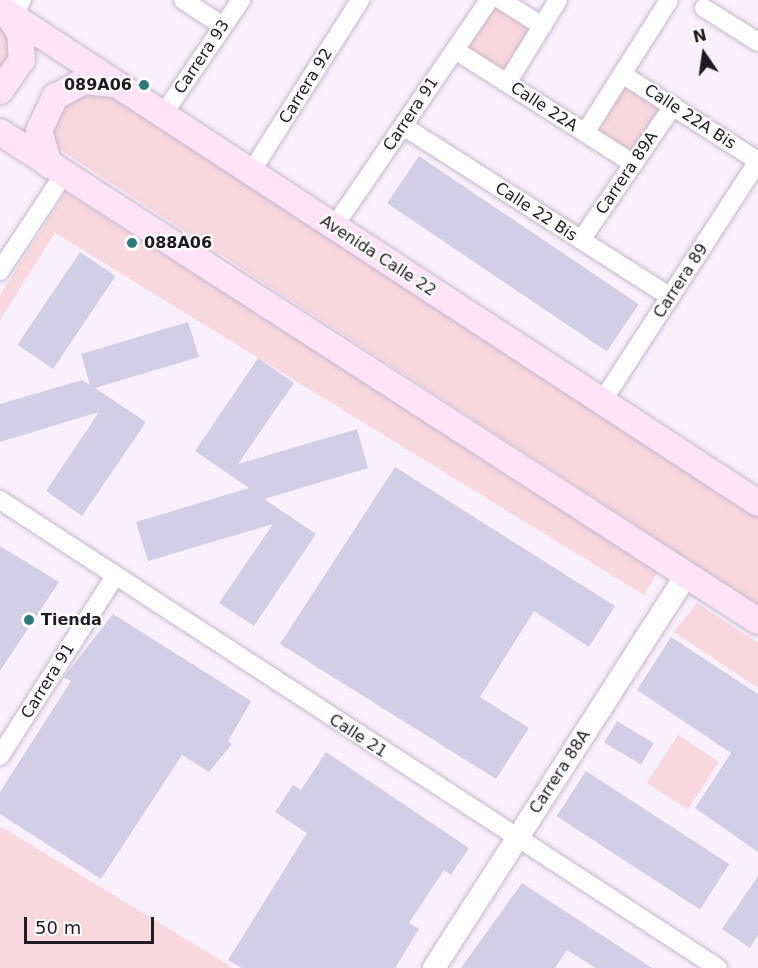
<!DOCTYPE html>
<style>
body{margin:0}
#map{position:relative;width:758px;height:968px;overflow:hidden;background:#f9f0fd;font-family:"DejaVu Sans",sans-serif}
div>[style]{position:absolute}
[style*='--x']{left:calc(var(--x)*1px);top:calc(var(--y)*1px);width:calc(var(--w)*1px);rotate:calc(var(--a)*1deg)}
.green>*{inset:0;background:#f8d7de;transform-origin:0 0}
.building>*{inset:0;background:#d1cee5;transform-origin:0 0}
.roads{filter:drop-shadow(0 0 2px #c5b7cb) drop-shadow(0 0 2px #c5b7cb)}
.minor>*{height:18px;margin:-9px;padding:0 9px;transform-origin:9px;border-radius:9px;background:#fff}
.tertiary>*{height:22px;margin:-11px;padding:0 11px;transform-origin:11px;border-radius:11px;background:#fff}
.secondary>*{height:26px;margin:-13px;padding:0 13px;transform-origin:13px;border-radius:13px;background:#fee4f6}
.dots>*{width:16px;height:16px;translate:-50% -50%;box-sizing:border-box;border:3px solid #fff;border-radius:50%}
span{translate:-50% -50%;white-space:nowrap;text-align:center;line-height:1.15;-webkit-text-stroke:4.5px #fff;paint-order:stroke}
.street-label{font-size:16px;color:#201b22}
.poi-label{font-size:16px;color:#201b22;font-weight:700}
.right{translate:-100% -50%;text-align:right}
.left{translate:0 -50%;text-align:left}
.north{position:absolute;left:674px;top:24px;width:60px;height:60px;-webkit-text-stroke:4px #fff;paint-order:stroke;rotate:347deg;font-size:16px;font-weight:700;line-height:24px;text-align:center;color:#201b22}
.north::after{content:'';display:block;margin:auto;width:21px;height:27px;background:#201b22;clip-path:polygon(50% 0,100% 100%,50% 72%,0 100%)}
.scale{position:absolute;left:24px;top:917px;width:130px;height:27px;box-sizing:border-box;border:3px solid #201b22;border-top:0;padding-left:8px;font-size:18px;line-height:21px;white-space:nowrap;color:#201b22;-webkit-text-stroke:4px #fff;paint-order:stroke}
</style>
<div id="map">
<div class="green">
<div style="left:492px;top:0;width:49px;height:58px;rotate:33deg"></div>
<div style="clip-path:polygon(0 22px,12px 36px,18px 56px,0 82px)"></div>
<div style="left:624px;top:80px;width:53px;height:63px;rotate:32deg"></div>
<div style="clip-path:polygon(85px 92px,119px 99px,758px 517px,758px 605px,53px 145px,50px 131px,58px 105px)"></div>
<div style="clip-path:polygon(66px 192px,659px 570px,644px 595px,55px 233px,0 320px,0 295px)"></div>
<div style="clip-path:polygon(697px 603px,758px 643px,758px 688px,674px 632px)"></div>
<div style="left:678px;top:735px;width:49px;height:57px;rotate:33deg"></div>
<div style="clip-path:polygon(0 826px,181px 936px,233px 968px,0 968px)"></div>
</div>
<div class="building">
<div style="left:419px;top:156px;width:265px;height:57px;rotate:34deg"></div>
<div style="left:80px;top:252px;width:43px;height:112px;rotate:34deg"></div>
<div style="clip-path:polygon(188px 322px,199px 357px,95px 388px,146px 422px,82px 516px,46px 491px,99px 412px,0 442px,0 404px,82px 380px,90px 385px,81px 354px)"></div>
<div style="clip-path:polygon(258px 358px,294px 383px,238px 464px,357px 429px,368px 468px,264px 499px,316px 534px,254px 626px,219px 603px,273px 524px,148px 561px,136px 522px,249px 488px,195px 451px)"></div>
<div style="clip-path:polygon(395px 467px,615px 606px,589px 647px,534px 611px,480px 697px,529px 728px,496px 779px,280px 644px)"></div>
<div style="clip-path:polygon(0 546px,59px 582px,0 671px)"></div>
<div style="clip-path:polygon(113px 614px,251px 701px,228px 741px,232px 744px,209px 772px,182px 755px,101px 879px,0 814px,0 792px,71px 681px,64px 677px)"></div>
<div style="clip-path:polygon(671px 637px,758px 694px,758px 852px,695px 808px,731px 753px,637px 690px)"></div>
<div style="left:617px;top:721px;width:43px;height:25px;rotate:31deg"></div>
<div style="clip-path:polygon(326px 752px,469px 848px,451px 875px,444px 870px,409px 923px,419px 929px,395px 968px,242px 968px,228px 960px,307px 833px,275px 812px,293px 785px,301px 790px)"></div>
<div style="left:586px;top:771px;width:171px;height:54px;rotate:33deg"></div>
<div style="clip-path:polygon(758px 876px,758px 935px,750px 948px,722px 929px)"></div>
<div style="clip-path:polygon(522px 883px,652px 968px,596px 968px,567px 950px,555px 968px,461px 968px)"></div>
</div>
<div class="roads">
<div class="minor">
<div style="--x:183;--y:0;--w:48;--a:33"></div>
<div style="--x:501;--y:0;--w:49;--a:32.4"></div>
<div style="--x:704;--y:8;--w:64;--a:32.2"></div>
<div style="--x:12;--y:17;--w:20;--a:-60"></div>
<div style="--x:455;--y:50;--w:212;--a:32.5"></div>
<div style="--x:622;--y:74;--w:161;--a:32.6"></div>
<div style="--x:507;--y:83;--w:97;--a:-58.4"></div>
<div style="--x:164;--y:113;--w:137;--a:-55.7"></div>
<div style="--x:403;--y:126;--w:317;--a:32.6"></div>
<div style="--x:585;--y:133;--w:157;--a:-57.7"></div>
<div style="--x:251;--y:172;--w:204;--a:-57.6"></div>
<div style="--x:333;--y:228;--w:276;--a:-55.6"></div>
<div style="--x:581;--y:240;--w:163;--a:-55.5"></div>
<div style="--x:0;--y:271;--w:116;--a:-56.6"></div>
<div style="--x:603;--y:400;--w:285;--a:-57"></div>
<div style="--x:0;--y:500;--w:857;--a:33.1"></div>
<div style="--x:0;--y:756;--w:214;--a:-57.4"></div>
</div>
<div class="tertiary">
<div style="--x:434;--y:968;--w:467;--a:-57.3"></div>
</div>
<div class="secondary">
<div style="--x:0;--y:8;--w:905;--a:33.15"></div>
<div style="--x:0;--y:91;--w:38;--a:-55"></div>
<div style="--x:22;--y:60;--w:28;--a:-94"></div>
<div style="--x:20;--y:32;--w:22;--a:-126"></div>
<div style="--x:0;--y:132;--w:902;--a:32.83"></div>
<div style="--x:49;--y:165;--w:35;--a:-106"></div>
<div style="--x:39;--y:131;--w:38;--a:-65"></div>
<div style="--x:55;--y:97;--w:33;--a:-29"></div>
<div style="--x:84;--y:81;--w:29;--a:6"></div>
</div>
</div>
<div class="dots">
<div style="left:144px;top:85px;background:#2f797a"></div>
<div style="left:132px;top:243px;background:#2f797a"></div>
<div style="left:29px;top:620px;background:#2f797a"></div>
</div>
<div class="street-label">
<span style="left:202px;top:57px;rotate:-56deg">Carrera 93</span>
<span style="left:306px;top:86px;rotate:-58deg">Carrera 92</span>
<span style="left:544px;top:107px;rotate:33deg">Calle 22A</span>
<span style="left:411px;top:114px;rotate:-56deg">Carrera 91</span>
<span style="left:690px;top:117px;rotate:33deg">Calle 22A Bis</span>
<span style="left:627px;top:173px;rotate:-56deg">Carrera 89A</span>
<span style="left:536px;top:212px;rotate:33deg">Calle 22 Bis</span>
<span style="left:378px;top:256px;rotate:33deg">Avenida Calle 22</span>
<span style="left:681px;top:281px;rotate:-57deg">Carrera 89</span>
<span style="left:48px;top:681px;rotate:-58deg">Carrera 91</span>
<span style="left:358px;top:736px;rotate:33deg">Calle 21</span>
<span style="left:560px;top:772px;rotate:-57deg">Carrera 88A</span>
</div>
<div class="poi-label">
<span class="right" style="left:132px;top:85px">089A06</span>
<span class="left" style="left:144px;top:243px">088A06</span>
<span class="left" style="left:41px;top:620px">Tienda</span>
</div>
<div class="north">N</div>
<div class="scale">50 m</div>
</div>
